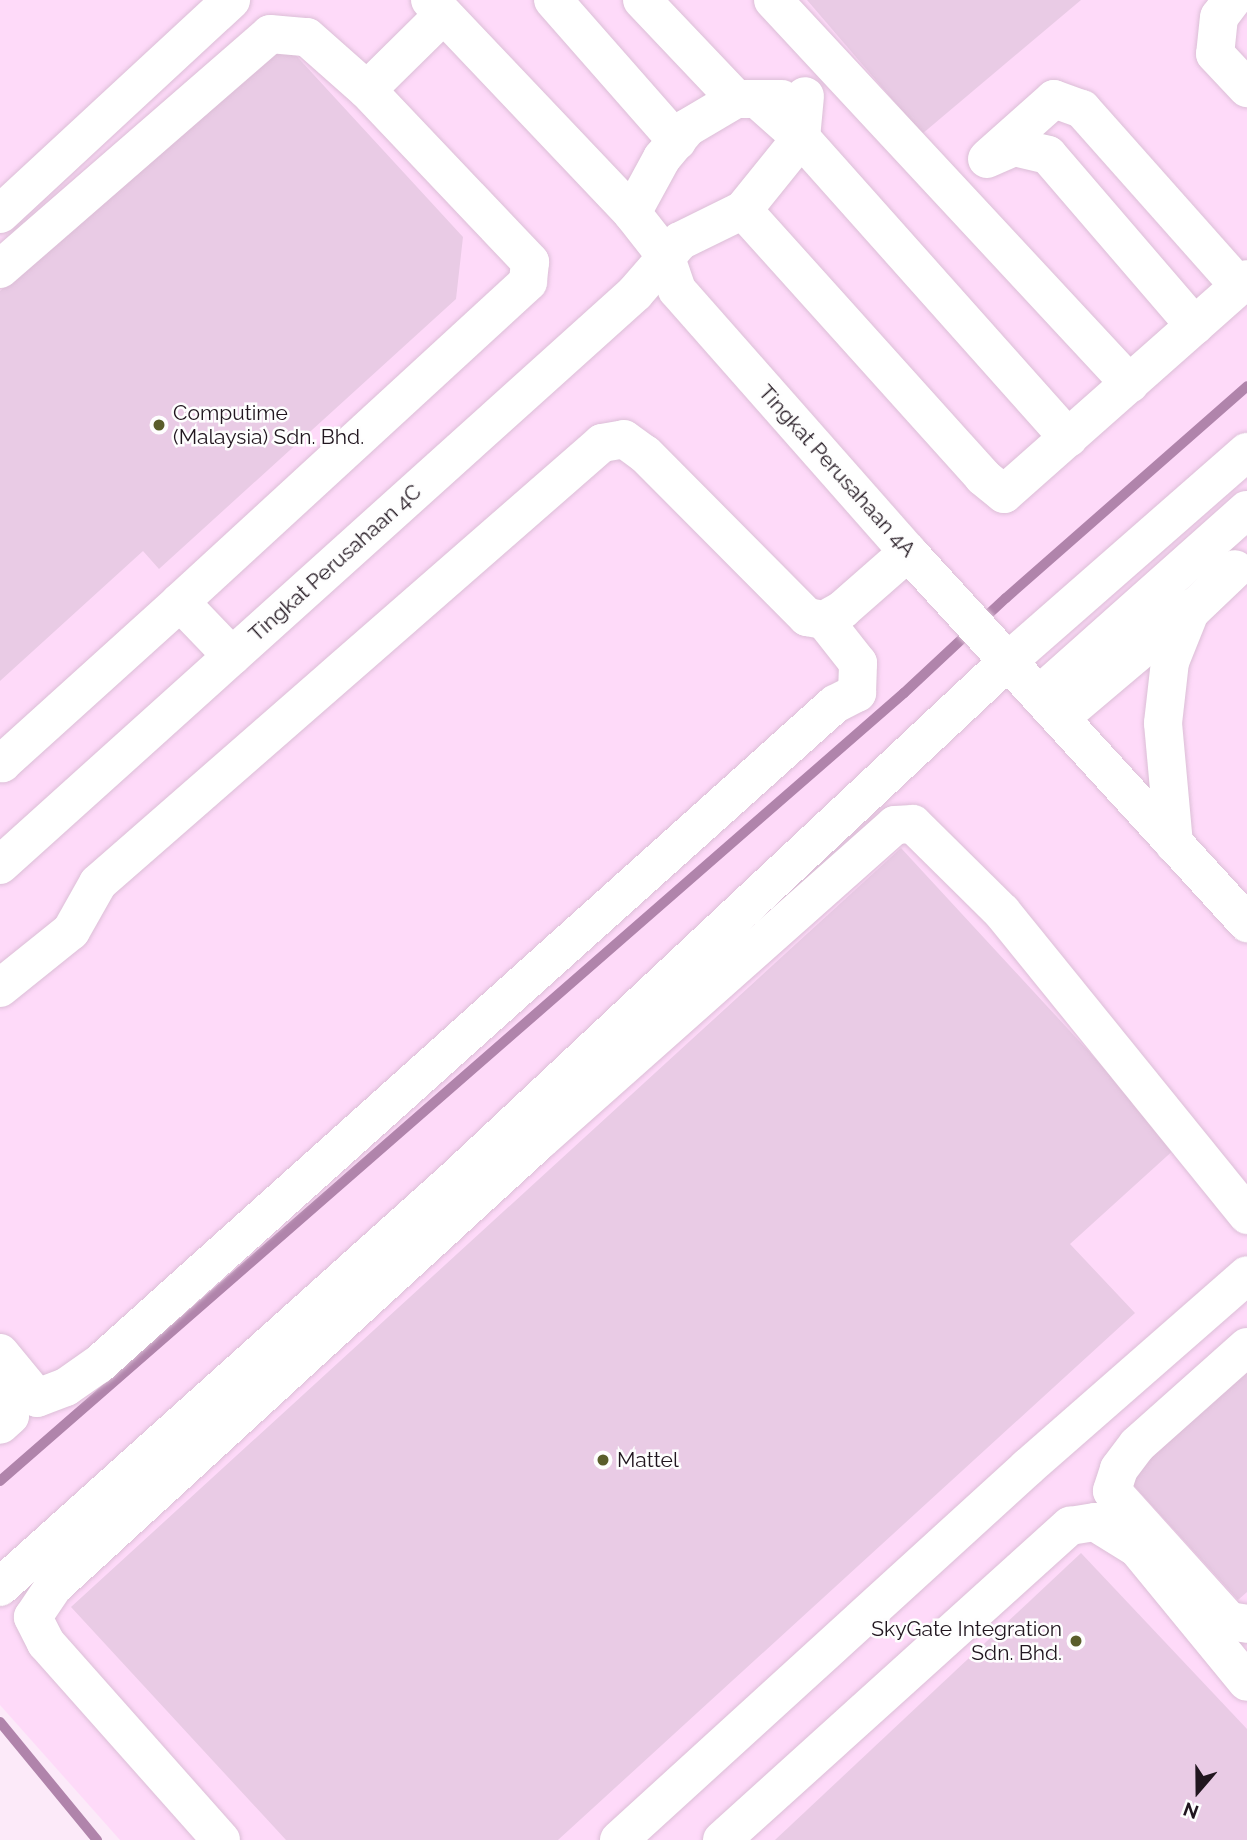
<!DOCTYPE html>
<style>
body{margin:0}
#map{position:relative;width:1247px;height:1840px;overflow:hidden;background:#fceaf9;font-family:Raleway,sans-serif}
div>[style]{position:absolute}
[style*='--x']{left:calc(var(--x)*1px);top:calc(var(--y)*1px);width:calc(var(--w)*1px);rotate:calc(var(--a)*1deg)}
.built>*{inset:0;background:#fedaf9}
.stream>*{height:10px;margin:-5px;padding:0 5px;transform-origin:5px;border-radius:5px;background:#b084ab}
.building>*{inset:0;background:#e9cbe5}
.roads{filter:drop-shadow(0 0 2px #dbbed6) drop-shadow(0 0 2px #dbbed6)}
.minor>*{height:38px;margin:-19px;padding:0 19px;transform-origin:19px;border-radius:19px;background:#fff}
.dots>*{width:19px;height:19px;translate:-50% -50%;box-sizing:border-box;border:4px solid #fefefe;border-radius:50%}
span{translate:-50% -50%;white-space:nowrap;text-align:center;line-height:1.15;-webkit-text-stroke:5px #fefefe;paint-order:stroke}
.poi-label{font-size:21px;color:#21161f}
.left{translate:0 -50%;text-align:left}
.right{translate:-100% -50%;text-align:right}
.street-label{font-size:21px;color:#21161f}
.north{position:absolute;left:1163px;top:1756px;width:70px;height:70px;-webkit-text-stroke:5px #fefefe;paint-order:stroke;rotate:200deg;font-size:19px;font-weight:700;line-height:28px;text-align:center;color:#21161f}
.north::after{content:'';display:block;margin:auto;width:24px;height:32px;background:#21161f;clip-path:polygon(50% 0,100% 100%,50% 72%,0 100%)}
</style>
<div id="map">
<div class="built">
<div style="clip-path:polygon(0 0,1247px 0,1247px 1840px,120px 1840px,0 1705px)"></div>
</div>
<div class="stream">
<div style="--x:0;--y:1481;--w:1199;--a:-41.08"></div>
<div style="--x:904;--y:693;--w:139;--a:-43"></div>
<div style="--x:1006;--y:598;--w:321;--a:-41.3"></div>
<div style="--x:0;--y:1722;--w:153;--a:50.6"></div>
</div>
<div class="building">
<div style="clip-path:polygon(807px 0,1081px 0,922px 134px)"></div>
<div style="clip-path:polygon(279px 37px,463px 237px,456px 299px,159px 569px,143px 551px,0 681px,0 291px)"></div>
<div style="clip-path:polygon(901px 848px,1177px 1147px,1070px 1244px,1135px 1313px,558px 1840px,286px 1840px,71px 1607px)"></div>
<div style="clip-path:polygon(1247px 1370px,1247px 1592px,1238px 1600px,1127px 1478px)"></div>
<div style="clip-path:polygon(1081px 1553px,1247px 1729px,1247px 1840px,775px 1840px)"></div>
</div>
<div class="roads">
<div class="minor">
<div style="--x:430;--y:0;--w:294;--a:46.5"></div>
<div style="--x:632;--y:213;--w:53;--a:51.8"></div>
<div style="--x:665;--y:255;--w:37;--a:71"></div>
<div style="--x:677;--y:290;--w:349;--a:48.6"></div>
<div style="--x:908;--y:552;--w:503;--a:47.58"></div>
<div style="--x:553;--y:0;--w:188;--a:48.7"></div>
<div style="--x:642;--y:0;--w:137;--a:46.5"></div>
<div style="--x:773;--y:0;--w:524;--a:47.09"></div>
<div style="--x:1232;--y:0;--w:21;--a:127"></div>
<div style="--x:1219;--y:17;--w:37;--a:96"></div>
<div style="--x:1215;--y:54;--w:47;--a:46.7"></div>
<div style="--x:367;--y:90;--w:107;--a:-44.6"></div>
<div style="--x:757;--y:99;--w:59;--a:41.6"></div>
<div style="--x:801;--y:138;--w:402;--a:48.3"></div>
<div style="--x:989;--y:157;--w:87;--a:-41.7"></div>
<div style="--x:1054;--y:99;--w:30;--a:20"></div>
<div style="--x:1082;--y:109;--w:237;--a:48.4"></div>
<div style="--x:987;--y:159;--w:30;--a:-24"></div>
<div style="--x:1014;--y:147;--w:35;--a:13"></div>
<div style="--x:1048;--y:155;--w:225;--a:49.3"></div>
<div style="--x:743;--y:210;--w:359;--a:48"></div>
<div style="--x:983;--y:477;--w:27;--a:39"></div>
<div style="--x:1004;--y:494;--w:324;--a:-41.5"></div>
<div style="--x:632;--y:213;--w:63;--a:-61.4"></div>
<div style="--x:662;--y:158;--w:39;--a:-50"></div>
<div style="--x:687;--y:128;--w:57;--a:-30.6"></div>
<div style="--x:736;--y:99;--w:46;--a:0"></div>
<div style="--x:0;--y:214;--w:315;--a:-42.8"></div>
<div style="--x:0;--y:269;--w:358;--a:-41"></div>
<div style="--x:270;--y:34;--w:37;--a:5"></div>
<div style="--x:307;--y:37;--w:80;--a:41.5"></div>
<div style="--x:367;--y:90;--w:237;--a:46.5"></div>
<div style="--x:530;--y:262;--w:20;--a:96"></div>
<div style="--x:528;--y:282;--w:473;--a:137.4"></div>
<div style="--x:1039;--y:695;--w:278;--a:-41.7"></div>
<div style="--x:1060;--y:718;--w:170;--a:-40.2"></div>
<div style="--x:0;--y:760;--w:4;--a:56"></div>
<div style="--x:2;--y:763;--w:240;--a:-42.1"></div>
<div style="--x:180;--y:602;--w:75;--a:46.1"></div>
<div style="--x:1174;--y:844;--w:121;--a:-95.2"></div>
<div style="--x:1163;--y:723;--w:61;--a:-83.5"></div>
<div style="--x:1170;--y:662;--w:54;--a:-68.2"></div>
<div style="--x:1190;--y:612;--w:62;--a:-43.7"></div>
<div style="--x:0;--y:865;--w:855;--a:-42.01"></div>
<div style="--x:635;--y:293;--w:69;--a:-49.1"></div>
<div style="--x:680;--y:241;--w:70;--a:-26.2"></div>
<div style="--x:743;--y:210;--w:92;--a:-51.1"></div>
<div style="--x:801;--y:138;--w:42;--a:-84.6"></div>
<div style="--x:0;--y:988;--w:91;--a:-38.8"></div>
<div style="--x:71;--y:931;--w:55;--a:-60.6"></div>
<div style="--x:98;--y:883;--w:669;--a:-41.12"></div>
<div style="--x:602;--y:443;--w:22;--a:-10"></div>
<div style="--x:624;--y:439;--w:26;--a:36"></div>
<div style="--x:645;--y:454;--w:230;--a:45.2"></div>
<div style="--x:807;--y:617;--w:17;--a:10"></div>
<div style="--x:824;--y:620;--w:21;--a:-29"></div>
<div style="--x:842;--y:610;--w:88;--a:-41.3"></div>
<div style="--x:1247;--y:1347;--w:147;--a:138.3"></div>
<div style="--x:1137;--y:1445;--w:30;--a:127"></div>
<div style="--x:1119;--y:1469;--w:23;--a:108"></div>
<div style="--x:1112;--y:1491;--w:175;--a:48"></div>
<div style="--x:1229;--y:1621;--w:18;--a:9"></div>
<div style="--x:0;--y:1353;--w:58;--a:50.6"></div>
<div style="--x:37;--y:1398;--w:31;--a:-21"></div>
<div style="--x:66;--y:1387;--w:39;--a:-35"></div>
<div style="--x:98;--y:1365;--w:990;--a:-41.89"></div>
<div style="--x:835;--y:704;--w:25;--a:-27"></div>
<div style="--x:857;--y:693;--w:30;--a:-88"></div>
<div style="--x:858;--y:663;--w:55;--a:-128.3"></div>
<div style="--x:0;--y:1397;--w:10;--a:45"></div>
<div style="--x:7;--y:1404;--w:12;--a:76"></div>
<div style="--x:10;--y:1416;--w:13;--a:138"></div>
<div style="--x:0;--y:1587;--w:613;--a:-41.89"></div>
<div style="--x:456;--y:1178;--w:755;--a:-43.12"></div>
<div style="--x:1007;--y:662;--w:319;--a:-41.2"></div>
<div style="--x:221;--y:1840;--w:264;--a:-131.6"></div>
<div style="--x:46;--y:1643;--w:29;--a:-117"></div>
<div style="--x:33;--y:1617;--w:36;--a:-56"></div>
<div style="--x:53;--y:1587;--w:660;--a:-42.54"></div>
<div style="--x:539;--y:1141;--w:476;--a:-41.6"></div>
<div style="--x:895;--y:825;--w:18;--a:-3"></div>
<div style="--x:913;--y:824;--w:125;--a:44.7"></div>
<div style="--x:1002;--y:912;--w:390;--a:51"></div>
<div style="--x:619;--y:1840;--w:554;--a:-42.36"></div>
<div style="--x:1028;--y:1467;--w:291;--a:-41.2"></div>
<div style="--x:722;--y:1840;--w:469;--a:-42.1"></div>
<div style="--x:1070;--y:1526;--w:25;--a:-9"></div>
<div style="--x:1095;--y:1522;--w:49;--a:31.8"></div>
<div style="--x:1137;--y:1548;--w:173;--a:50.6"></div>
</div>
</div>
<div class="dots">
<div style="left:159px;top:425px;background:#5a5d2b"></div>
<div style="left:603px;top:1460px;background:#5a5d2b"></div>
<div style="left:1076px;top:1641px;background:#5a5d2b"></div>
</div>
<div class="poi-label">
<span class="left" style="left:173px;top:425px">Computime<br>(Malaysia) Sdn. Bhd.</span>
<span class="left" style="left:617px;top:1460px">Mattel</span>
<span class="right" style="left:1062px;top:1641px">SkyGate Integration<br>Sdn. Bhd.</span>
</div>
<div class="street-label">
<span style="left:837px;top:471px;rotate:48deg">Tingkat Perusahaan 4A</span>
<span style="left:335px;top:563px;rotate:-42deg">Tingkat Perusahaan 4C</span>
</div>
<div class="north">N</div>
</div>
